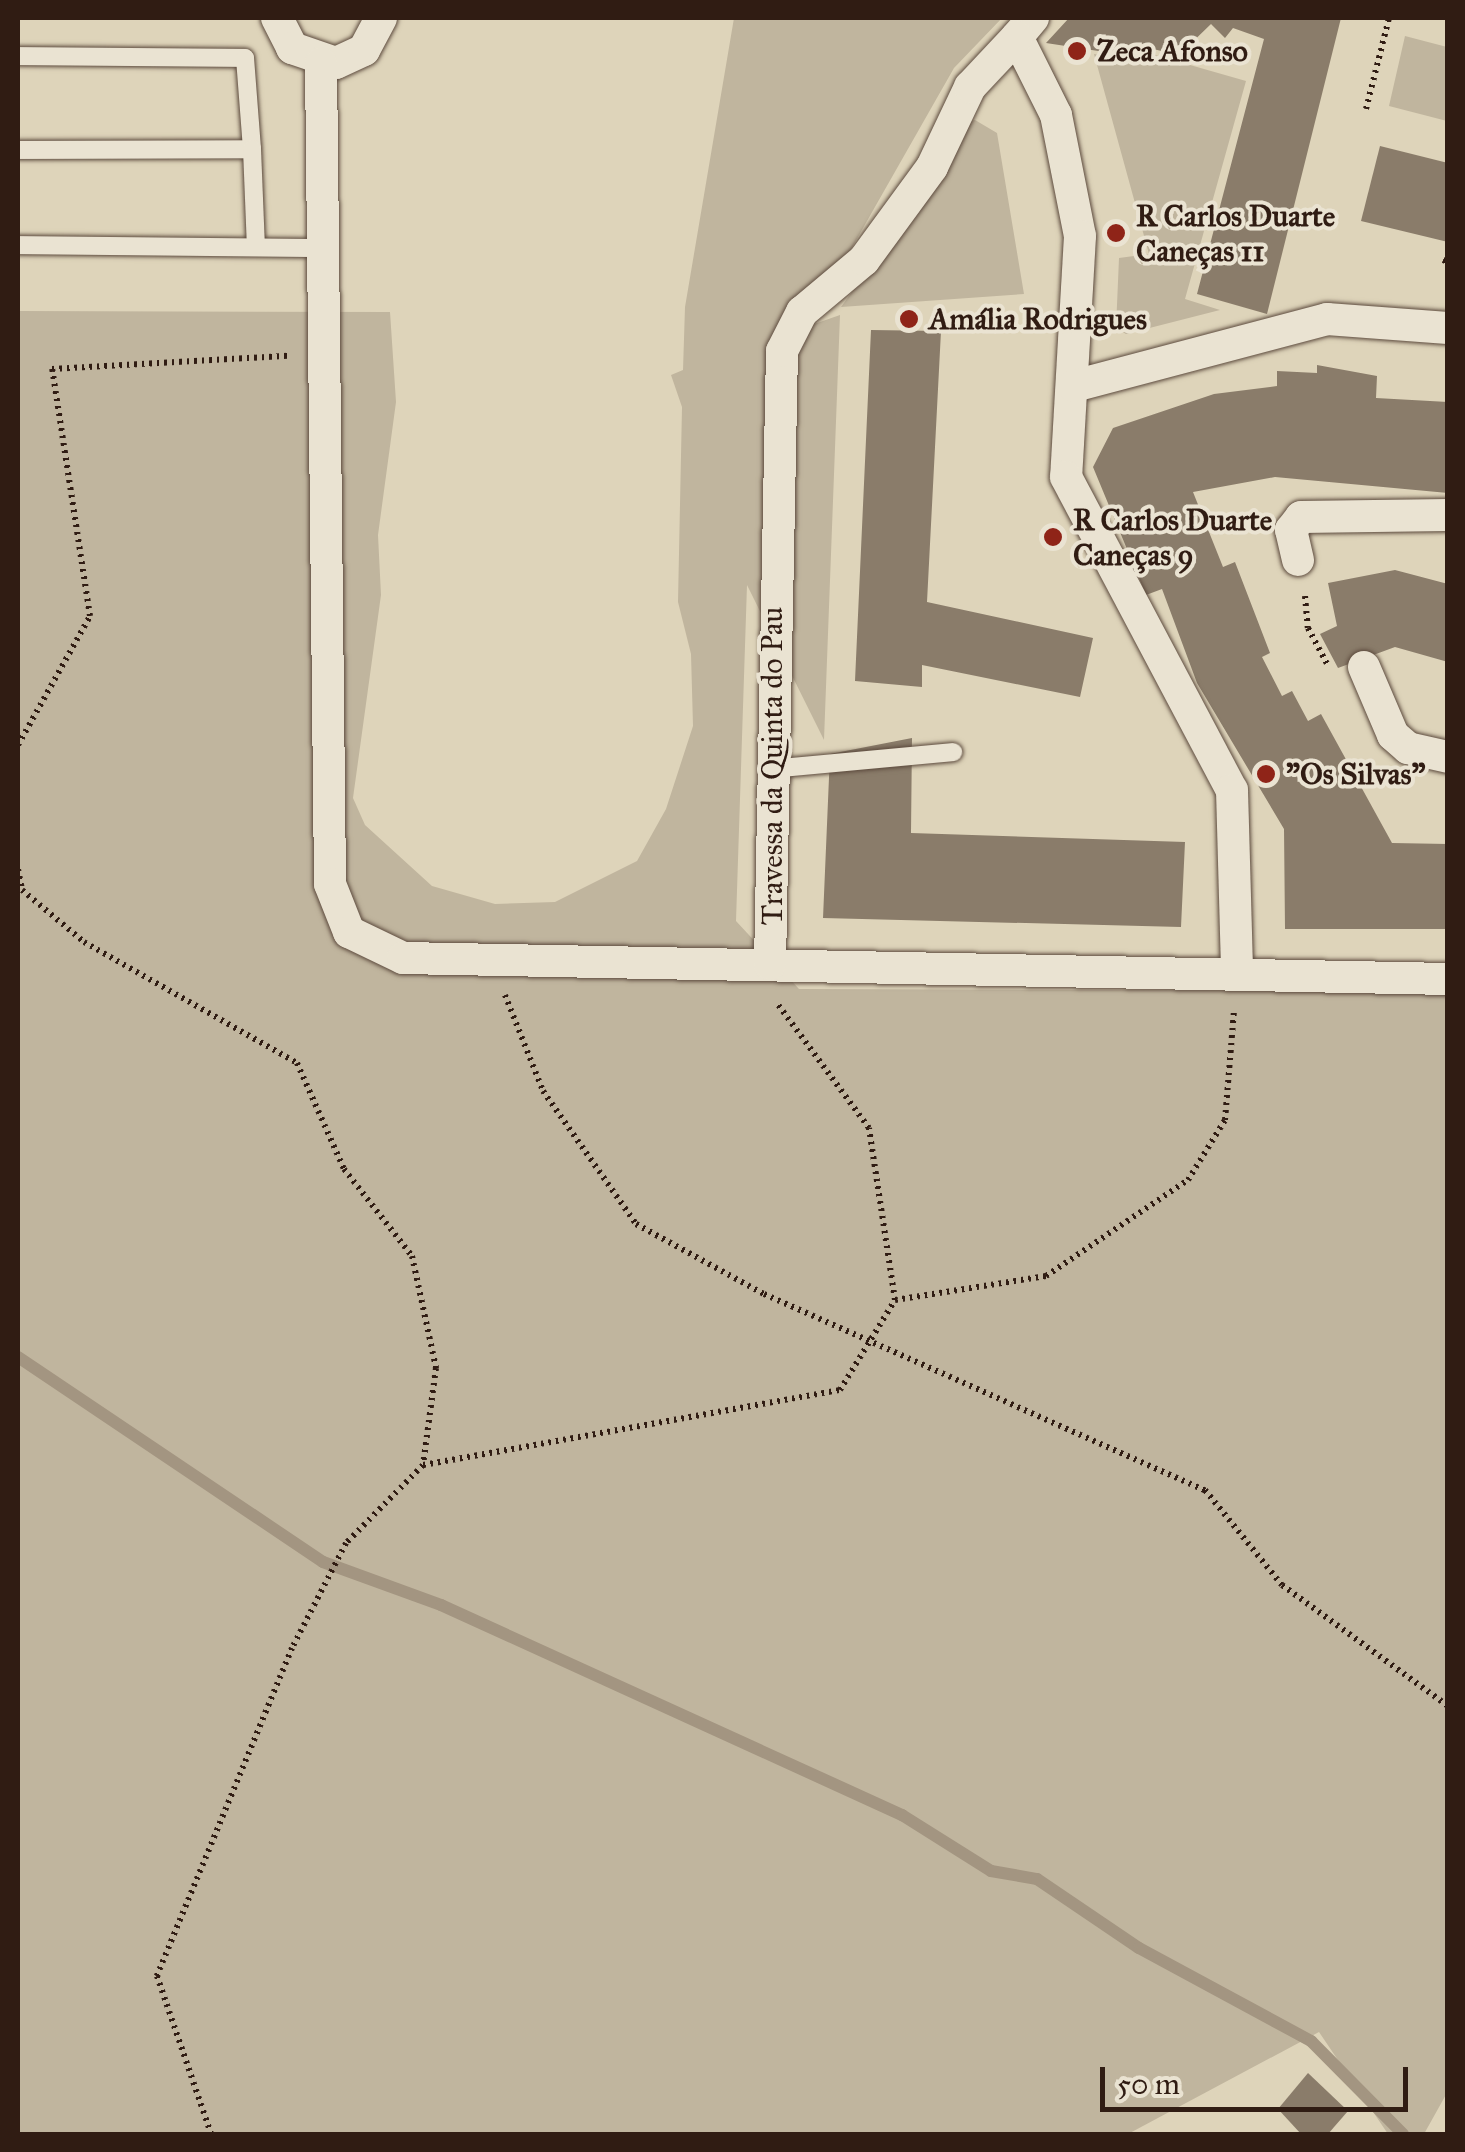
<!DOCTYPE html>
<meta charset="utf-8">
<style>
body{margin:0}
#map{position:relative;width:1465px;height:2152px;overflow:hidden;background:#ded4ba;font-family:"IM FELL Great Primer",serif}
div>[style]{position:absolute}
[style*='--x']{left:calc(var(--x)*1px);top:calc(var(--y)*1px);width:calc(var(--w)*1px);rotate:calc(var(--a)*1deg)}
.green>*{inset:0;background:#c0b59e}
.stream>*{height:12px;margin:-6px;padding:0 6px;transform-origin:6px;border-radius:6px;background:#a39581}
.building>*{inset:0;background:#8a7c6a}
.path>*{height:6px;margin-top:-3px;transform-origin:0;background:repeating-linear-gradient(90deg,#301c13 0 2.5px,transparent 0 7.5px)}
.roads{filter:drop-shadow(0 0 2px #5c4a3d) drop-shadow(0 0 2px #5c4a3d)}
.service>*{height:18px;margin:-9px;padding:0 9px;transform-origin:9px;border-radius:9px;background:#eae3d2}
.minor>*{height:32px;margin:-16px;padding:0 16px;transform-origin:16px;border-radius:16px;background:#eae3d2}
.dots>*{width:28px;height:28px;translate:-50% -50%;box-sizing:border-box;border:5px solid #eae3d2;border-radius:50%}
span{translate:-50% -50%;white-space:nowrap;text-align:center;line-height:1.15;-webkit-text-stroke:8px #eae3d2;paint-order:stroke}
.poi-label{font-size:30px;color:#301c13;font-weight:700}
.left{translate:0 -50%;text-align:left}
.street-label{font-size:30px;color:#301c13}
.frame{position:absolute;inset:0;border:20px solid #301c13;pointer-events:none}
.scale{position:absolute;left:1100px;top:2067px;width:308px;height:45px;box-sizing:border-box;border:5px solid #301c13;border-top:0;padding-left:12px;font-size:30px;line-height:35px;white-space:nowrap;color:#301c13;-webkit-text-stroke:8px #eae3d2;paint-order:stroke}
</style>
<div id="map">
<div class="green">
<div style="clip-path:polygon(734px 18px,1002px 18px,954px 68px,838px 272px,780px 336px,840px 315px,824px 740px,747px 585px,736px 921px,799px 989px,1447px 991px,1448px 2091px,1424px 2134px,1388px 2134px,1319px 2032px,1128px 2134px,18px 2134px,18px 311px,390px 312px,396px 402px,378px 535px,381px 595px,353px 798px,365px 825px,432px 886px,495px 904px,555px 902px,637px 861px,666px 809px,693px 726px,691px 654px,678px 602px,682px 407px,671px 375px,683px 370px,685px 307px)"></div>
<div style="clip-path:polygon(1405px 36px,1447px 47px,1447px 121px,1389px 106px)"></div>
<div style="clip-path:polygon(1141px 51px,1246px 81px,1185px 299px,1220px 310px,1126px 334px,1116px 328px,1119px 258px,1149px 254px,1094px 54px,1133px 60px)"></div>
<div style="clip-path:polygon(975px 120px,997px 133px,1024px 294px,841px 307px,937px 175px,962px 123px)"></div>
</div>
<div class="stream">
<div style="--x:18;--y:1357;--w:367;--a:33.9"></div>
<div style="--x:323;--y:1562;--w:126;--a:20"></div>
<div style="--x:441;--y:1605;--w:507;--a:24.49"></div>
<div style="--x:902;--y:1815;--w:105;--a:32.2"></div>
<div style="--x:991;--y:1871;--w:47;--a:9.9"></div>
<div style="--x:1037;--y:1879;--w:123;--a:34.1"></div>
<div style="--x:1139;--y:1948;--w:196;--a:28.4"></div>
<div style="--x:1311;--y:2041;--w:131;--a:45.3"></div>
</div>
<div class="building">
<div style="clip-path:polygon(1069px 18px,1341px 18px,1267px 314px,1197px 294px,1264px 39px,1233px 28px,1225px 38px,1211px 24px,1179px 55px,1140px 46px,1131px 56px,1046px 43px)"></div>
<div style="clip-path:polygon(1380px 146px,1448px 163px,1448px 242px,1361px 221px)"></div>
<div style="clip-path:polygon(871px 330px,941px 331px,927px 602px,1093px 638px,1080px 697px,922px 665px,922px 687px,855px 681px)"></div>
<div style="clip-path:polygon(1317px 365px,1377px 376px,1376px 398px,1448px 402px,1448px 493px,1275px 477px,1193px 492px,1223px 567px,1235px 562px,1270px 653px,1262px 657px,1282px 696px,1292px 691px,1308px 721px,1321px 714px,1392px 843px,1448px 844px,1448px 929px,1285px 929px,1284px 829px,1197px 683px,1162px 589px,1146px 595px,1093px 467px,1113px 428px,1214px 394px,1277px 386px,1277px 371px,1317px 373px)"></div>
<div style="clip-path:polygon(1395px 570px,1448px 584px,1448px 662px,1395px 647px,1338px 668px,1320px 634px,1337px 626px,1328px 583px)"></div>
<div style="clip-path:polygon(912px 738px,911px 833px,1185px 842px,1181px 927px,823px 918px,830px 754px)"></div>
<div style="clip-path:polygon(1308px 2073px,1348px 2111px,1328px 2134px,1301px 2134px,1278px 2109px)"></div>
</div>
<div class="path">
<div style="--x:1366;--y:109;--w:94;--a:-75.8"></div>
<div style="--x:1443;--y:260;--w:5;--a:22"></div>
<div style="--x:1305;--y:596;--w:32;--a:85"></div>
<div style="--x:1308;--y:628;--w:40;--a:62"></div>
<div style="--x:18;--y:745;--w:148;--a:-60.8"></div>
<div style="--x:90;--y:616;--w:250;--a:-98.7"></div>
<div style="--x:52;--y:369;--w:236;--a:-3.2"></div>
<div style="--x:18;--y:869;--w:21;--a:79"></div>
<div style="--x:22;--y:890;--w:81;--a:40"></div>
<div style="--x:84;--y:942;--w:245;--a:29.6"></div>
<div style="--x:297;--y:1063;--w:116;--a:66.1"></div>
<div style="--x:344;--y:1169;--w:110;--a:52"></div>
<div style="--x:412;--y:1256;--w:115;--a:77.9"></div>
<div style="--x:436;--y:1368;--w:98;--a:97.6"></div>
<div style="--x:423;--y:1465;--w:110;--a:134.6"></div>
<div style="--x:346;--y:1543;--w:118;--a:117.2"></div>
<div style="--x:292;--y:1648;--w:355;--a:112.4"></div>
<div style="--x:157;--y:1976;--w:167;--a:71.1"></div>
<div style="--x:505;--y:995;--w:103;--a:68.4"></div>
<div style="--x:543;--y:1091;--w:162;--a:55"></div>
<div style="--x:636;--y:1224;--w:146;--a:28.7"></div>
<div style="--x:764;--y:1294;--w:483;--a:24"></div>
<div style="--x:1205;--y:1490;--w:122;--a:51"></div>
<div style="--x:1282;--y:1585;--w:205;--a:36.1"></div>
<div style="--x:895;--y:1300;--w:153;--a:-9"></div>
<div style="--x:1046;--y:1276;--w:171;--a:-34.1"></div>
<div style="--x:1188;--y:1180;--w:70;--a:-58.3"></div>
<div style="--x:1225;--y:1120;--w:109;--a:-85.3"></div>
<div style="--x:423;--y:1465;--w:424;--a:-10.2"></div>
<div style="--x:840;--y:1390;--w:105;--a:-58.6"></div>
<div style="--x:895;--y:1300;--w:174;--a:-98.6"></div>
<div style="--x:869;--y:1128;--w:155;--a:-126.4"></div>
</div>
<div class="roads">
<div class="service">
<div style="--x:18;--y:56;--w:227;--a:0.5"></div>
<div style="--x:245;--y:58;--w:91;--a:85.6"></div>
<div style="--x:18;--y:150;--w:234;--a:-0.2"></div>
<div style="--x:252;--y:149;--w:98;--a:87.7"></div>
<div style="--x:18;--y:245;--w:309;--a:0.6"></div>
<div style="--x:771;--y:769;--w:183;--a:-5.3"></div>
</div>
<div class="minor">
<div style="--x:277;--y:18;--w:34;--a:63"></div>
<div style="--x:292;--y:48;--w:46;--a:18.8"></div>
<div style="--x:336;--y:63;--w:31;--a:-25"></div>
<div style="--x:364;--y:50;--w:36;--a:-62"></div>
<div style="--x:1033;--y:18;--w:25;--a:130"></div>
<div style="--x:1017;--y:37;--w:87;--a:63.4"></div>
<div style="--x:1056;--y:115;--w:123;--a:78.8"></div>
<div style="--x:1080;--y:236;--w:241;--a:93.3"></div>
<div style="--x:1066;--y:477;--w:354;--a:62.1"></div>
<div style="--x:1232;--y:790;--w:184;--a:88.4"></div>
<div style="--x:321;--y:63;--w:821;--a:89.37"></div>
<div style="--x:330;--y:884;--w:52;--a:68.4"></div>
<div style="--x:349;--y:932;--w:60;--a:25.7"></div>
<div style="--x:403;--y:958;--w:1045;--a:1.15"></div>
<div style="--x:1074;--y:386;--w:262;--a:-14.8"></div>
<div style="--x:1327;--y:319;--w:121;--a:4.3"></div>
<div style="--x:1298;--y:560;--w:31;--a:-103"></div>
<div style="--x:1291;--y:530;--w:16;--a:-52"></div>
<div style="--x:1301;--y:517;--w:147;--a:-0.8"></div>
<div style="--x:1364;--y:667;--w:74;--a:66.9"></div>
<div style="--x:1393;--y:735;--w:20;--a:41"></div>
<div style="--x:1408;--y:748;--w:41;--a:12.7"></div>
<div style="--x:770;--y:964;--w:613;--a:-88.88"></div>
<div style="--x:782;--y:351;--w:44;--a:-62.9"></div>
<div style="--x:802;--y:312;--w:81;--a:-40"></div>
<div style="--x:864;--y:260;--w:115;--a:-53.8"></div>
<div style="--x:932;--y:167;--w:89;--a:-64.6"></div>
<div style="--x:970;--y:87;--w:69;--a:-46.8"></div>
</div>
</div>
<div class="dots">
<div style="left:1077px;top:51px;background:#8f2418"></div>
<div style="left:1116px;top:233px;background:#8f2418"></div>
<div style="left:909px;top:319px;background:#8f2418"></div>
<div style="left:1053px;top:537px;background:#8f2418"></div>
<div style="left:1266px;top:774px;background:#8f2418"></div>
</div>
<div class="poi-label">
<span class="left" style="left:1097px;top:51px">Zeca Afonso</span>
<span class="left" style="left:1136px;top:233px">R Carlos Duarte<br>Caneças 11</span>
<span class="left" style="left:929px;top:319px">Amália Rodrigues</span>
<span class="left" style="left:1073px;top:537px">R Carlos Duarte<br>Caneças 9</span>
<span class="left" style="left:1286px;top:774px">"Os Silvas"</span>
</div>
<div class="street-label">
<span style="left:772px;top:766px;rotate:-90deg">Travessa da Quinta do Pau</span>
</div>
<div class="frame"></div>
<div class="scale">50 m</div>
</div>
